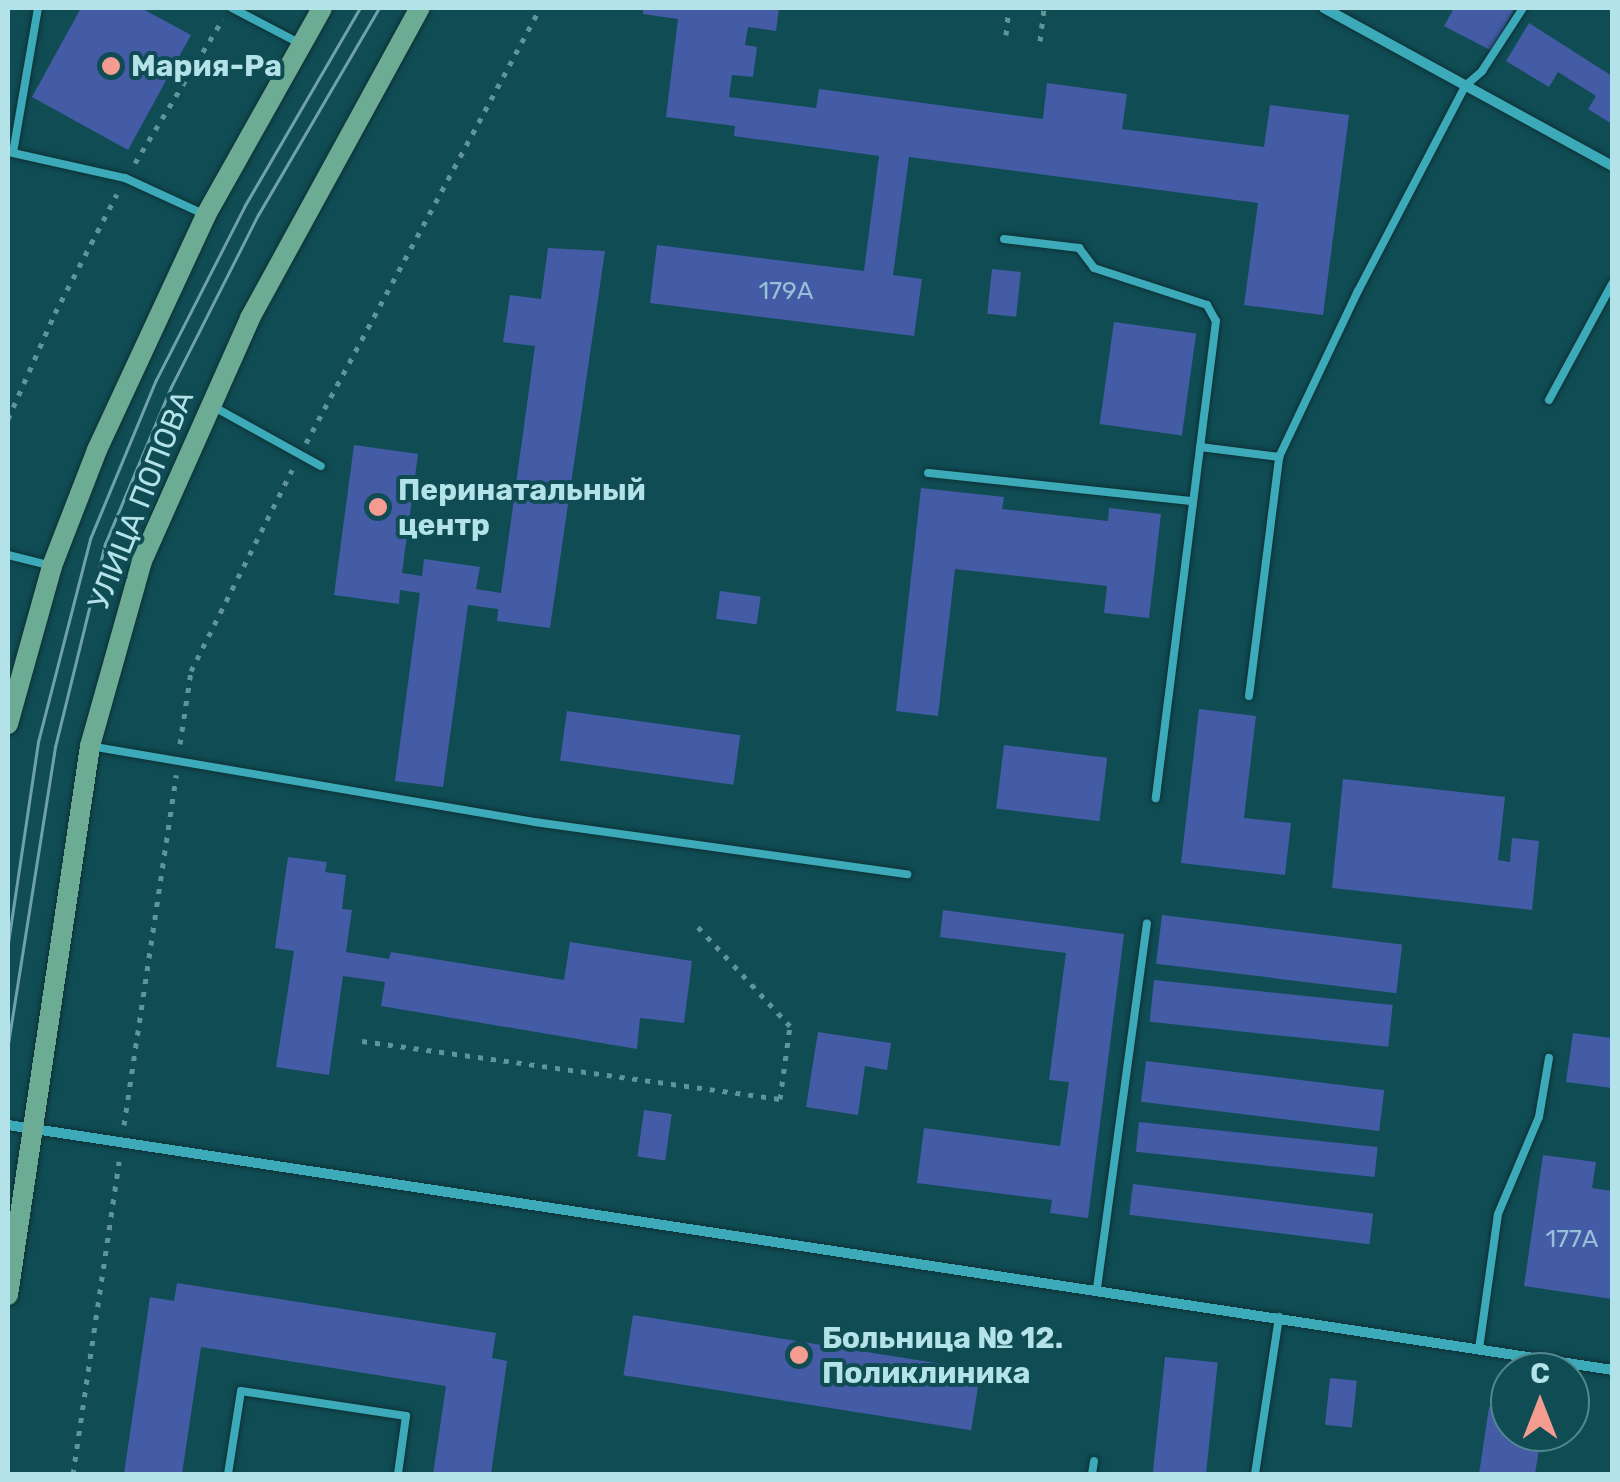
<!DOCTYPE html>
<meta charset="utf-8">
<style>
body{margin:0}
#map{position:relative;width:1620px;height:1482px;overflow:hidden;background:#104c54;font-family:Rubik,sans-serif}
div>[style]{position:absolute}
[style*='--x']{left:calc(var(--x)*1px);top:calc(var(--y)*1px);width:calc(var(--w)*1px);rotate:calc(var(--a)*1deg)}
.building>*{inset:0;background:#435ca5;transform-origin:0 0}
.path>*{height:5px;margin-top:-2.5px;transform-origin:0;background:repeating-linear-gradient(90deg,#5f949c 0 5px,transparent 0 13px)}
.roads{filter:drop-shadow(0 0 2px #0d3034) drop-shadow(0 0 2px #0d3034)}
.lane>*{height:8px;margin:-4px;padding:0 4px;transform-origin:4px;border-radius:4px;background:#3daab9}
.street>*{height:10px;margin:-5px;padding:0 5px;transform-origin:5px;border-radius:5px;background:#3daab9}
.secondary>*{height:20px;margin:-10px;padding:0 10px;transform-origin:10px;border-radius:10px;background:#6cac94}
.tram>*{height:2.5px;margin:-1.25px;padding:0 1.25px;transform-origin:1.25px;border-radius:1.25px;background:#6ea2aa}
.dots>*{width:28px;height:28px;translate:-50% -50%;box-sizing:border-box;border:5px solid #104c54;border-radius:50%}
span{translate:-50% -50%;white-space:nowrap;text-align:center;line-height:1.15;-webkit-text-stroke:8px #104c54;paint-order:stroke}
.number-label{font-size:25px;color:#97c0d8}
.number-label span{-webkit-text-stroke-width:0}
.poi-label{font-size:30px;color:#b3e2e9;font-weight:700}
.left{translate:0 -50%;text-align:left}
.street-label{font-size:30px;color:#b3e2e9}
.frame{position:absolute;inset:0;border:10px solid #b3e2e9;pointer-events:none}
.north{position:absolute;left:1490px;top:1352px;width:100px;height:100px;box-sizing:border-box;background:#104c54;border:2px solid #518890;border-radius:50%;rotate:0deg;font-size:28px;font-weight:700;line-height:40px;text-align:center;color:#b3e2e9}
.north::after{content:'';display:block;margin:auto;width:35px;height:45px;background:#f59c91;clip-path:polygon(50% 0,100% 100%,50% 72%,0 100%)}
</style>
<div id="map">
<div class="building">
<div style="clip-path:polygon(81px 8px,141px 8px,191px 35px,128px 150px,32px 97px)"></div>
<div style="clip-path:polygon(643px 8px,779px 8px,776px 31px,748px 27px,745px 45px,757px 47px,753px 77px,732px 75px,729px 97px,816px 108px,819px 89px,1043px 119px,1047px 83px,1127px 94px,1122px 129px,1264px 147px,1270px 105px,1349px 115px,1323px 315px,1244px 305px,1258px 203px,909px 157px,893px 275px,922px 279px,914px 336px,650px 303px,657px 245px,864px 271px,879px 156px,734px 136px,735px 126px,666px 117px,678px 19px,643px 14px)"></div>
<div style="clip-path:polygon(1454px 8px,1515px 8px,1492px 51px,1444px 26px)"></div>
<div style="clip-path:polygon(1529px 23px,1612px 76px,1612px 124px,1588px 109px,1596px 96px,1558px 72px,1549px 87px,1506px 61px)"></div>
<div style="clip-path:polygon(548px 248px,605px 251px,550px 628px,497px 621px,498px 609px,468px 605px,443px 787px,395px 781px,420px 593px,400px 590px,399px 604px,334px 595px,354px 445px,418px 454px,402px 573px,422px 576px,424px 559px,480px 567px,476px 589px,501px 593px,535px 346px,503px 342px,510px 295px,541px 299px)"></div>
<div style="left:992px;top:269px;width:29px;height:45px;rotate:6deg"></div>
<div style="left:1114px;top:322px;width:83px;height:103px;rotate:8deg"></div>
<div style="clip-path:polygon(921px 488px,1004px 497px,1002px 509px,1108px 521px,1109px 508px,1161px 514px,1149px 618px,1104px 613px,1107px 586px,955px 569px,938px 716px,896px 711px)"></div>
<div style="left:720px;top:591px;width:41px;height:28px;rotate:8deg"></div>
<div style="clip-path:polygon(1199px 709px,1256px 716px,1244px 818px,1291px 823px,1285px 875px,1181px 863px)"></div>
<div style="left:567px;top:711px;width:175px;height:50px;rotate:8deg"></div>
<div style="left:1004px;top:745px;width:104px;height:64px;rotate:7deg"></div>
<div style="clip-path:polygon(1343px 779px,1505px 797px,1498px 860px,1510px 862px,1512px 838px,1539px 841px,1532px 910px,1332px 888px)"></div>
<div style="clip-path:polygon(288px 857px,327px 862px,325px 872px,346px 875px,342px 909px,352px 910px,346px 952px,389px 959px,391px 952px,564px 980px,570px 942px,692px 961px,684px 1023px,640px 1018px,637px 1049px,381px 1006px,385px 982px,343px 976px,329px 1075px,276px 1067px,294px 951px,275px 948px)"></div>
<div style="clip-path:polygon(943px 910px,1124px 934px,1088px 1218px,1050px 1213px,1052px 1200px,917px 1183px,924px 1128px,1060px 1146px,1069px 1082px,1049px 1080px,1066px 953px,940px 937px)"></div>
<div style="left:1162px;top:915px;width:242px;height:49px;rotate:7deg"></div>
<div style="left:1154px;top:980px;width:240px;height:42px;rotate:6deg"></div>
<div style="clip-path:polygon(818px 1032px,891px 1043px,887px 1070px,865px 1066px,858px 1115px,806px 1107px)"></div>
<div style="clip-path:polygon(1573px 1033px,1612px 1038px,1612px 1088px,1566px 1082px)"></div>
<div style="left:1146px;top:1061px;width:240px;height:41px;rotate:7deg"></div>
<div style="left:644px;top:1110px;width:28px;height:47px;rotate:8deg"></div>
<div style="left:1139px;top:1122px;width:240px;height:30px;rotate:6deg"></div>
<div style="clip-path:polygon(1543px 1155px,1596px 1162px,1592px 1188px,1612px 1191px,1612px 1299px,1524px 1286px)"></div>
<div style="left:1133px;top:1184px;width:242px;height:31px;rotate:7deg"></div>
<div style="clip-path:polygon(177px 1283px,496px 1333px,492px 1358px,507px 1361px,491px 1474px,433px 1474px,446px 1386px,201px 1347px,182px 1474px,124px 1474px,150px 1297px,174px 1301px)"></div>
<div style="left:633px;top:1315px;width:352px;height:61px;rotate:9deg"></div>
<div style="left:1165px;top:1357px;width:53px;height:118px;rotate:6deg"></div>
<div style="left:1330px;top:1378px;width:27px;height:47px;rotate:6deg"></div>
<div style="clip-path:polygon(1489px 1407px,1510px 1410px,1510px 1432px,1542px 1432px,1535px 1474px,1479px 1474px)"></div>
</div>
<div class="path">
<div style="--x:1006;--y:35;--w:27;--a:-84"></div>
<div style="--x:1040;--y:41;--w:33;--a:-83"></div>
<div style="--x:135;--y:163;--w:169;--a:-58.6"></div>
<div style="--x:8;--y:419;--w:116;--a:-66.1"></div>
<div style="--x:55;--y:313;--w:134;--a:-62.5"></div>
<div style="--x:306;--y:443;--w:494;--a:-61.7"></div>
<div style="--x:180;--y:744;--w:74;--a:-81.4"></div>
<div style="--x:191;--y:671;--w:225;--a:-63.3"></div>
<div style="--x:362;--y:1041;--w:422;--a:7.9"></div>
<div style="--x:780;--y:1099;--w:74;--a:-82.2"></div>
<div style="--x:790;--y:1026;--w:138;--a:-132.9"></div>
<div style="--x:124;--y:1125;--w:354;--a:-81.5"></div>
<div style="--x:73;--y:1474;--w:316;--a:-81.6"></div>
</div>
<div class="roads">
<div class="lane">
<div style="--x:38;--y:8;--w:147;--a:99.8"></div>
<div style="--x:13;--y:153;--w:115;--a:12.6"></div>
<div style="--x:125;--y:178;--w:89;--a:24.6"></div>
<div style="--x:232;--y:8;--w:78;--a:27.6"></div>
<div style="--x:1004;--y:239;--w:76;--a:6.8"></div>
<div style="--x:1079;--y:248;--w:25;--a:53"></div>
<div style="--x:1094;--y:268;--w:119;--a:18.1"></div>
<div style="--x:1207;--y:305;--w:18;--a:61"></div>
<div style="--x:1216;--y:321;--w:481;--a:97.2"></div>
<div style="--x:1549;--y:400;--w:132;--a:-61.5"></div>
<div style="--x:214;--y:407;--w:122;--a:28.9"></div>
<div style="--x:1200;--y:447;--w:80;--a:7.2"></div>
<div style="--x:928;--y:473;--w:265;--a:6.1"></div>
<div style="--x:8;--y:555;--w:45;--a:14"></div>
<div style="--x:1249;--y:696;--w:241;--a:-82.8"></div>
<div style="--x:1279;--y:457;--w:184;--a:-64.6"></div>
<div style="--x:1358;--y:291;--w:231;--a:-62.4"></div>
<div style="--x:1465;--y:86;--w:23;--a:-41"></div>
<div style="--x:1482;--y:71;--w:75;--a:-56.9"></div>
<div style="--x:90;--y:746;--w:451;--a:9.7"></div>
<div style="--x:535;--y:822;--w:376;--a:8"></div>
<div style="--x:1097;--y:1288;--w:368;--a:-82.2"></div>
<div style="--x:1479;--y:1349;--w:136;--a:-82"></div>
<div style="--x:1498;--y:1214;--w:105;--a:-67.1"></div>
<div style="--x:1539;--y:1117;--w:60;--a:-80.4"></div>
<div style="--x:228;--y:1474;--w:84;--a:-81.1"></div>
<div style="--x:241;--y:1391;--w:167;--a:8.6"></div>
<div style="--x:406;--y:1416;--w:59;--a:97.9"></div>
<div style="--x:1092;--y:1474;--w:13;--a:-81"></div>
<div style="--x:1255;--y:1474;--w:159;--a:-81.3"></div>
</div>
<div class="street">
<div style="--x:1324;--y:8;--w:328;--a:28.7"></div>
<div style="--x:8;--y:1125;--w:1623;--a:8.68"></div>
</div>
<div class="secondary">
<div style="--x:8;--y:724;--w:164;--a:-74.4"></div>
<div style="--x:52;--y:566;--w:124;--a:-68.8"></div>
<div style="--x:97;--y:450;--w:259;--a:-65.1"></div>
<div style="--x:206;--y:215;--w:237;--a:-60.7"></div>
<div style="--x:8;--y:1295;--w:555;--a:-81.5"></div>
<div style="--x:90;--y:746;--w:192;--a:-74.3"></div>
<div style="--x:142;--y:561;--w:266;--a:-66"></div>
<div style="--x:250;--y:318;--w:354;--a:-61.3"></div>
</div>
</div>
<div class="tram">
<div style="--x:8;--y:943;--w:203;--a:-81.5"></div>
<div style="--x:38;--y:742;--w:210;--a:-75.6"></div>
<div style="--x:90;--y:539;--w:172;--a:-67.5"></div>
<div style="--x:156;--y:380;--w:194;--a:-63"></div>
<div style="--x:244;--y:207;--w:230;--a:-59.8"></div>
<div style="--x:8;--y:1044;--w:301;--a:-81"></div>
<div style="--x:55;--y:747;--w:209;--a:-76.2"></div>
<div style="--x:105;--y:544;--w:170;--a:-67.2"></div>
<div style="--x:171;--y:387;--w:193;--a:-63.2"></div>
<div style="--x:258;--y:215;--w:240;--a:-59.7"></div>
</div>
<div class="dots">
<div style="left:111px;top:66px;background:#f59c91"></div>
<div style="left:378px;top:507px;background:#f59c91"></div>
<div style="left:799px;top:1355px;background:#f59c91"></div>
</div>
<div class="number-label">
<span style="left:786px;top:291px">179А</span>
<span style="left:1572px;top:1239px">177А</span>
</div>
<div class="poi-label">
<span class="left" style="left:131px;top:66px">Мария-Ра</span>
<span class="left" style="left:398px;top:507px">Перинатальный<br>центр</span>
<span class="left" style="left:822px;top:1355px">Больница № 12.<br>Поликлиника</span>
</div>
<div class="street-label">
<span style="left:141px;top:500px;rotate:-68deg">УЛИЦА ПОПОВА</span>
</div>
<div class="frame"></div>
<div class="north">С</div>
</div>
